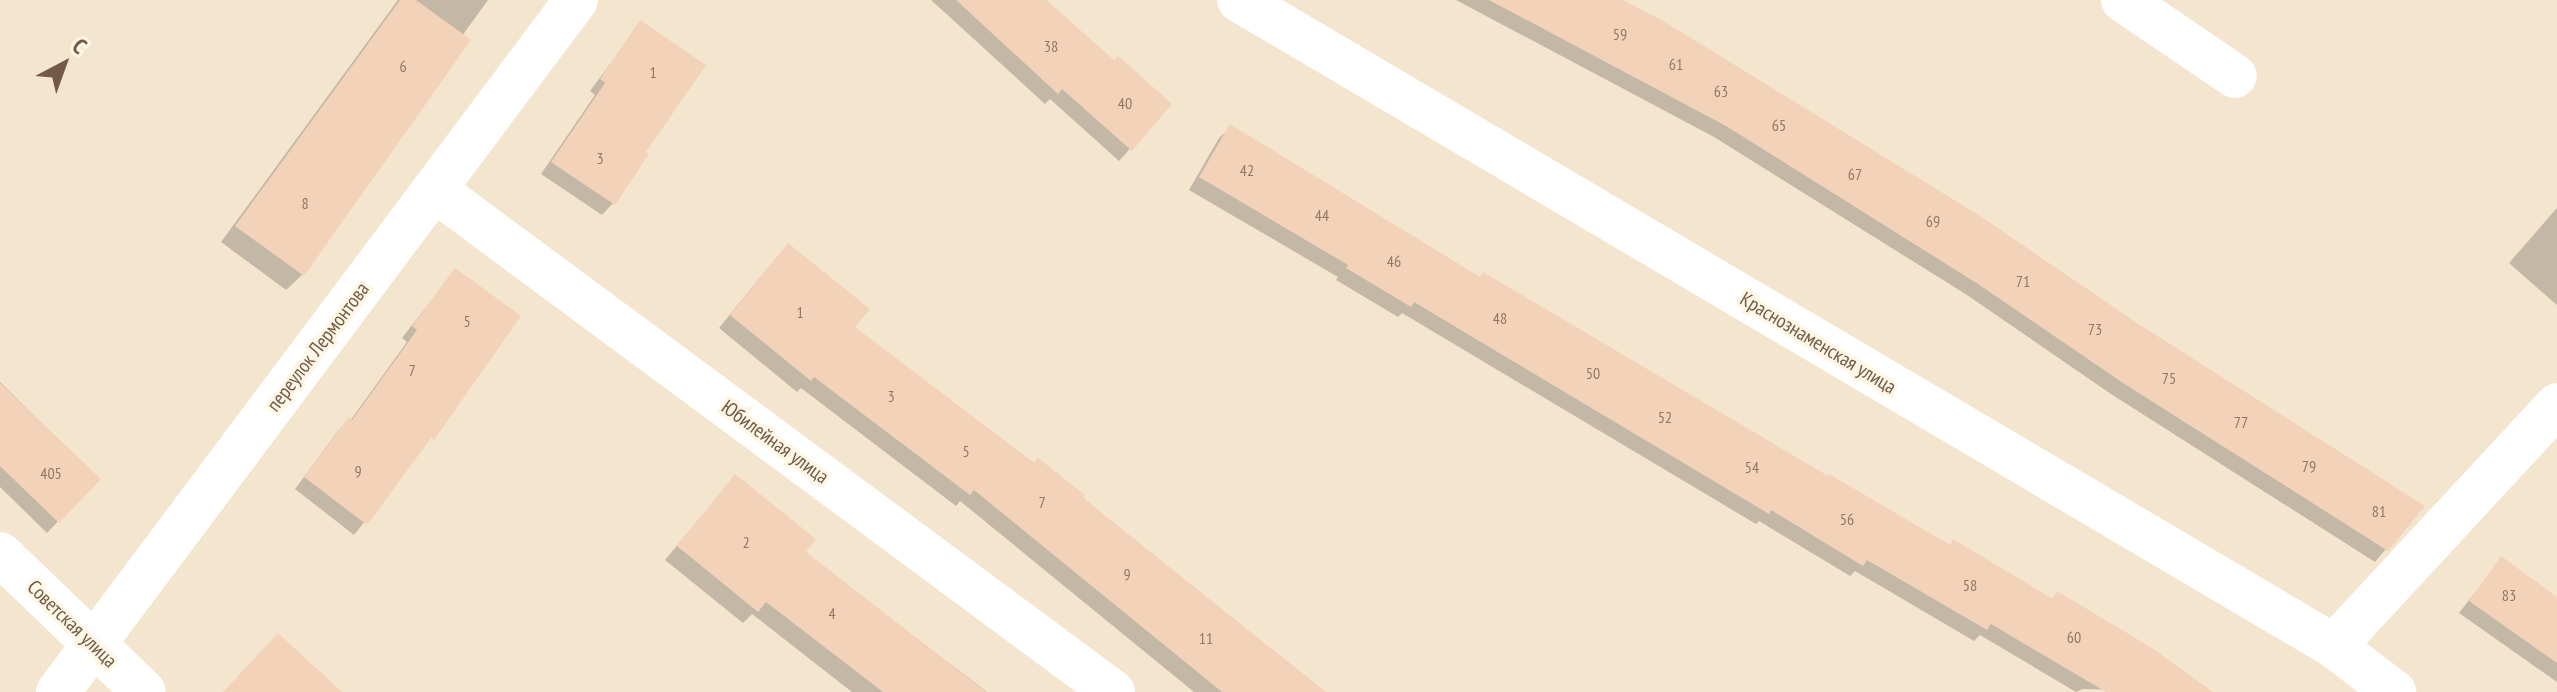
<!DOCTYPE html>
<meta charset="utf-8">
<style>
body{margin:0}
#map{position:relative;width:2557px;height:692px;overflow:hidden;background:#fcf3e0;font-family:"PT Sans Narrow",sans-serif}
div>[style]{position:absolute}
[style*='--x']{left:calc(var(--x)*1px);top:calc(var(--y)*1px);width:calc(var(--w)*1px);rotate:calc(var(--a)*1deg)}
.residential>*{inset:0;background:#f4e5cf;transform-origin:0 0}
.shadow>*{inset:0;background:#0003}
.building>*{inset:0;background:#f2d2b8}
.street>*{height:44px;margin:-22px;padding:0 22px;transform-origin:22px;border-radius:22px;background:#fff}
span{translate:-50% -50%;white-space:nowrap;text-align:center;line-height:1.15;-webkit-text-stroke:7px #fff7e6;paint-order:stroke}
.number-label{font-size:16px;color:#937763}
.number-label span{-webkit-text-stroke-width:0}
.street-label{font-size:20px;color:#735947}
.north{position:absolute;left:24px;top:24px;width:80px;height:80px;-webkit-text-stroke:6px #fff7e6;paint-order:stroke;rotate:41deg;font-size:22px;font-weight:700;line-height:32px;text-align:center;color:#735947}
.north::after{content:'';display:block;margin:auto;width:28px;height:36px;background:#735947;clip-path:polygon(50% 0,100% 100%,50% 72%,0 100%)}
</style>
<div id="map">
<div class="residential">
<div style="left:0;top:0;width:2557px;height:692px"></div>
</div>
<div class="shadow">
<div style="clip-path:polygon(398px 0,488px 0,462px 36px,468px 40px,302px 275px,286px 290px,221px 242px)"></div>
<div style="clip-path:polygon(931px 0,1045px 0,1114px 63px,1170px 104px,1119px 161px,1050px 99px,1045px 104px)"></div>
<div style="clip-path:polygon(1456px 0,1619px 0,2422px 506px,2375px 562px,2111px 394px,1967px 295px,1714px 137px)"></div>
<div style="clip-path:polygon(641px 23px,643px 152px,613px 203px,602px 215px,541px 174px,595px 95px,590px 91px)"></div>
<div style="clip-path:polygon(1231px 127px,1479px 279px,1827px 478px,2051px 600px,2057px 594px,2210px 692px,2083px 689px,2076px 692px,1980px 635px,1974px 641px,1855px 571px,1850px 576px,1759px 521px,1756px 524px,1402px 313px,1398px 317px,1336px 280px,1338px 277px,1189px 190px,1219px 138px)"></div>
<div style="clip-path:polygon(2557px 208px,2557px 305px,2509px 263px)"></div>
<div style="clip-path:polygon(776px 258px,852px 327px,1034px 466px,1038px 461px,1320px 692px,1194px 692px,960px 501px,956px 506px,801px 388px,797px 392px,719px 328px)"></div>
<div style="clip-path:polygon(455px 270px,467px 392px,354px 535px,295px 489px,338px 431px,350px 421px,407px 342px,402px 338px)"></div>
<div style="clip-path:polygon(0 382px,98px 479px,47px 533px,0 487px)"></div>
<div style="clip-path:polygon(735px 476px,803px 552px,987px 692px,852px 692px,752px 614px,743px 623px,665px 560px)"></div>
<div style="clip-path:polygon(2501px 559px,2557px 598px,2557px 682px,2459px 613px)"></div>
</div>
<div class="building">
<div style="clip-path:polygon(400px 0,416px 0,471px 40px,304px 276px,235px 226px)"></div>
<div style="clip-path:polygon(956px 0,1046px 0,1114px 60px,1118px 56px,1172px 104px,1132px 151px,1062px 89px,1058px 94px)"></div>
<div style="clip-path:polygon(1489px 0,1623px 0,1665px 22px,1980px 216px,2140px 325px,2425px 506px,2388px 551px,2123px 383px,1978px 284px,1726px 126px)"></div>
<div style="clip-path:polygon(640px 20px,706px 65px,646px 152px,649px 154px,615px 205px,551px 162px,605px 83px,600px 79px)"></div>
<div style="clip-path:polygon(1230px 124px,1480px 277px,1483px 272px,1828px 476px,1829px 474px,1950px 545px,1953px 539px,2053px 599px,2057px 591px,2152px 648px,2213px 692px,2106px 692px,1991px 624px,1987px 630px,1867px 560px,1863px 566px,1771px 510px,1769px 514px,1414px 302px,1411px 307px,1346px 268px,1348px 265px,1199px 177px)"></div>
<div style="clip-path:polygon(788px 243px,870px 309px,855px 327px,1034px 463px,1038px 458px,1085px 495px,1083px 498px,1326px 692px,1222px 692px,974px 490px,970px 495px,814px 377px,811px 381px,730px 315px)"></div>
<div style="clip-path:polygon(455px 268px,521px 316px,434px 440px,431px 438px,367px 525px,304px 477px,349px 417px,352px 420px,417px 330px,412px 326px)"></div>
<div style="clip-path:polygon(0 383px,101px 479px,59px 523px,0 466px)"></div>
<div style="clip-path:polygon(735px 474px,816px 539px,806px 552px,986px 692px,883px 692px,766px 602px,758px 612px,677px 546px)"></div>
<div style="clip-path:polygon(2501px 556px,2557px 597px,2557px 663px,2469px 601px)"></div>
<div style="clip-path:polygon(278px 633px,342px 692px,223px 692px)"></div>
</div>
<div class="street">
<div style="--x:1239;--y:0;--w:1271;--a:30.54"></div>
<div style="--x:2334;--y:646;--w:76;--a:37.5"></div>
<div style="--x:2123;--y:0;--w:135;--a:34.2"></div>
<div style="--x:436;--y:191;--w:842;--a:36.5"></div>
<div style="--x:0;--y:554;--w:199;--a:43.8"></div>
<div style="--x:2334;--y:646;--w:328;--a:-47.2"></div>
<div style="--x:58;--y:692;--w:864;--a:-53.18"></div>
</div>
<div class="number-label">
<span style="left:1620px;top:34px">59</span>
<span style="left:1051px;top:46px">38</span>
<span style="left:1676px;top:64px">61</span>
<span style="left:403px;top:66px">6</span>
<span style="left:653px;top:72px">1</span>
<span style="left:1721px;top:91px">63</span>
<span style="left:1125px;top:103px">40</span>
<span style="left:1779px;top:125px">65</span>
<span style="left:600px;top:158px">3</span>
<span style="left:1247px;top:170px">42</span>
<span style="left:1855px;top:174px">67</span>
<span style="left:305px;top:203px">8</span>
<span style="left:1322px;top:215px">44</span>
<span style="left:1933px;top:221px">69</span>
<span style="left:1394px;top:261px">46</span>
<span style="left:2023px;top:281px">71</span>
<span style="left:800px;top:312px">1</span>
<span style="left:1500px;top:318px">48</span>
<span style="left:467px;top:321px">5</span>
<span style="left:2095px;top:329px">73</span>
<span style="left:412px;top:370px">7</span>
<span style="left:1593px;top:373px">50</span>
<span style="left:2169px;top:378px">75</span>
<span style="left:891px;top:396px">3</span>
<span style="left:1665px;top:417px">52</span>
<span style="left:2241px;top:422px">77</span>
<span style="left:966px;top:451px">5</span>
<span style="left:2309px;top:466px">79</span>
<span style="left:1752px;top:467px">54</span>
<span style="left:358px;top:471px">9</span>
<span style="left:51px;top:473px">405</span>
<span style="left:1042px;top:502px">7</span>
<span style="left:2379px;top:511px">81</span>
<span style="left:1847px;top:519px">56</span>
<span style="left:746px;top:542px">2</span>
<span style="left:1127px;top:574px">9</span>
<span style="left:1970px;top:585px">58</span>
<span style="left:2509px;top:595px">83</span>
<span style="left:832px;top:613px">4</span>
<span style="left:2074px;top:637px">60</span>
<span style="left:1206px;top:638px">11</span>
</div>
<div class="street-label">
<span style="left:1818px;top:343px;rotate:31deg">Краснознаменская улица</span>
<span style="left:318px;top:347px;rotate:-53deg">переулок Лермонтова</span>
<span style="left:775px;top:442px;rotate:36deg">Юбилейная улица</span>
<span style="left:72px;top:624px;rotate:44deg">Советская улица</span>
</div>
<div class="north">С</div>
</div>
